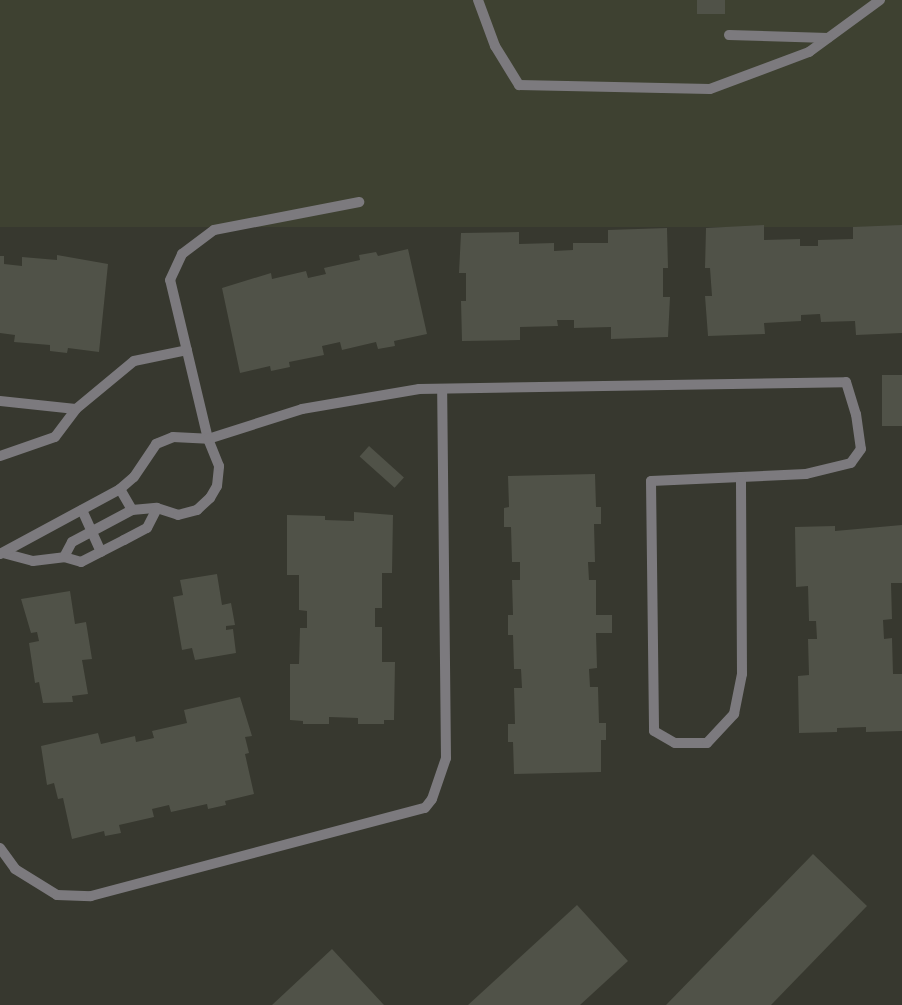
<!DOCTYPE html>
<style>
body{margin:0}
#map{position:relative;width:902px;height:1005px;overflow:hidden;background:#37382f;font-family:"DM Sans",sans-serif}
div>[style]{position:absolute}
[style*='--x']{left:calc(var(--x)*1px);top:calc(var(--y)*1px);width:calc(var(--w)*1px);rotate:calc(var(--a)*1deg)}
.built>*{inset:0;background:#3e4131;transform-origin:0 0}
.building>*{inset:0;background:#505248;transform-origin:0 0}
.lane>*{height:10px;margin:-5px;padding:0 5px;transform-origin:5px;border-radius:5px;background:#7c7a7e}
.street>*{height:10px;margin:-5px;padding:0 5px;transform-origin:5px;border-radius:5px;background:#7c7a7e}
span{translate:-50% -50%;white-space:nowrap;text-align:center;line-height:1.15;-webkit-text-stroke:4px #37382f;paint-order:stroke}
</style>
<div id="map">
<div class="built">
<div style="left:0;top:0;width:902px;height:227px"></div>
</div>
<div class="building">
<div style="left:697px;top:0;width:28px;height:14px"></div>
<div style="clip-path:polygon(764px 225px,764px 240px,800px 239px,800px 246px,818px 246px,818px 240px,853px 239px,853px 227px,902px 225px,902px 333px,856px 335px,855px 321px,821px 322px,820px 314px,801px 315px,801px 321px,764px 323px,765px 334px,708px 336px,705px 296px,712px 296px,710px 268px,705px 268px,706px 228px)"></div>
<div style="clip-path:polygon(667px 228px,668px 268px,663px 268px,663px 297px,670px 297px,668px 337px,611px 339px,611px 327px,574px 328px,574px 320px,557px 320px,558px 326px,520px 327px,520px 340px,462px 341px,461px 301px,466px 301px,466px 273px,459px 273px,461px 233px,519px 232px,519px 244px,554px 243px,554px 251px,573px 250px,573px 243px,608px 243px,608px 230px)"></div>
<div style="clip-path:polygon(408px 249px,427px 334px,394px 341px,395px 346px,378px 349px,376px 342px,342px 350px,340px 342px,322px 346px,324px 355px,289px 362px,290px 367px,271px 371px,270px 366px,240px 373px,222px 288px,271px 273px,272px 279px,306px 271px,308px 278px,326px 274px,324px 268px,360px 260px,359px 255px,376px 252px,378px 256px)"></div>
<div style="clip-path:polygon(57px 255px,108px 264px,99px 352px,68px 348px,67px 353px,50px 351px,50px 345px,14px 342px,15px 335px,0 333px,0 256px,4px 256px,4px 264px,22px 266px,22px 257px,57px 260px)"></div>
<div style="left:902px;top:375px;width:51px;height:20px;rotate:90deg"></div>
<div style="left:369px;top:446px;width:47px;height:14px;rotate:42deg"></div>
<div style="clip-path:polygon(595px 474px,596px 507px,601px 507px,601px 524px,594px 524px,595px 562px,588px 562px,589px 580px,596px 580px,596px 615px,612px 615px,612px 633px,596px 633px,597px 668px,589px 669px,590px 687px,598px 687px,599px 723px,606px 723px,606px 740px,601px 740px,601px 772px,514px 774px,513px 742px,508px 742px,508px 724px,515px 724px,514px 688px,522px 688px,521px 669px,514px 669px,513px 635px,508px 635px,508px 615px,513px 615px,512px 580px,520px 580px,520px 562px,512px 562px,511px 527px,504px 527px,504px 508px,509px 507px,508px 476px)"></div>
<div style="clip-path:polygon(354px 512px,393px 515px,392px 573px,382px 573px,382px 608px,375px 608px,375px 627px,382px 627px,382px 662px,395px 662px,394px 720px,384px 720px,384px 724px,358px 724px,358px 718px,329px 717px,329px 724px,303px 724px,303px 721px,290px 720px,290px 664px,299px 664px,300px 628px,307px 628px,307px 611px,299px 610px,299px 575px,287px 575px,287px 515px,325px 516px,325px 520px,354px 521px)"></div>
<div style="clip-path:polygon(902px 525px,902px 583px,891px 583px,892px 619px,883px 620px,884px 639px,892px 638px,893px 674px,902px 674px,902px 731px,866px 732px,866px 727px,837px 728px,837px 732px,799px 733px,798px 676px,809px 675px,808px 639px,817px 639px,816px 621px,809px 621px,808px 586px,796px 587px,795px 527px,835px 526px,835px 531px)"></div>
<div style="clip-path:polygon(217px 574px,222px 605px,231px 603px,235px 625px,226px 626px,226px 630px,233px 629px,236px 653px,195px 660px,192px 648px,182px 650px,173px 597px,183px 595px,180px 580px)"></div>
<div style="clip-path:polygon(70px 591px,75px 624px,86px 622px,92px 659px,82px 660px,88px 694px,72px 696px,73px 702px,43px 703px,39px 682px,35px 683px,29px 643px,39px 641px,37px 632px,31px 633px,21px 599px)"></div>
<div style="clip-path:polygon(240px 697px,252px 736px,245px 737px,249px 753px,245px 754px,254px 794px,225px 801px,226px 805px,208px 809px,207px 804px,171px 812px,169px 805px,152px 809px,154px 817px,119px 825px,121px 833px,105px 836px,104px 831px,72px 839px,63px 798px,58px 799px,54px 783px,47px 785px,41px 746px,98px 733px,101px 744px,135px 736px,136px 742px,154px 738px,152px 731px,187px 723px,184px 710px)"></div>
<div style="clip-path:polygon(813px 854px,867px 906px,771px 1005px,666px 1005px)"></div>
<div style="clip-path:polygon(577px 905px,628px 961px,580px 1005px,468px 1005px)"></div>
<div style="clip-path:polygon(332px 949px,384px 1005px,272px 1005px)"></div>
</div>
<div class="lane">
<div style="--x:478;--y:0;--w:49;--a:69.7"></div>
<div style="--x:495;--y:46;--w:46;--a:58.4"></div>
<div style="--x:519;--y:85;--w:191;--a:1.2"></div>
<div style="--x:710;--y:89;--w:106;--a:-20.5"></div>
<div style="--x:809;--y:52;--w:88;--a:-36.2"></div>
<div style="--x:729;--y:35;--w:99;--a:1.7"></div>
</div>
<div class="street">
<div style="--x:0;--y:401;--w:76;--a:6"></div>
<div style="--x:0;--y:456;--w:58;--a:-19.1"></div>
<div style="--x:55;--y:437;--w:35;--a:-53"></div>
<div style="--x:76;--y:409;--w:75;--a:-39.6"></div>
<div style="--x:134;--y:361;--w:54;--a:-11.7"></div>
<div style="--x:120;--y:489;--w:24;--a:60"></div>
<div style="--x:82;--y:510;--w:46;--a:65.7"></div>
<div style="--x:3;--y:553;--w:31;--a:15"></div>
<div style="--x:33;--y:561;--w:31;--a:-7"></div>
<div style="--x:64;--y:557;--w:17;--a:-62"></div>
<div style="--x:72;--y:542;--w:68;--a:-28.1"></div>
<div style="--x:132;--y:510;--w:25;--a:-5"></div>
<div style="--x:157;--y:508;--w:22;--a:18"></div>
<div style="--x:178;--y:515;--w:20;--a:-15"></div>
<div style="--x:197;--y:510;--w:18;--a:-43"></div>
<div style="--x:210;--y:498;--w:14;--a:-60"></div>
<div style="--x:217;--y:486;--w:20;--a:-84"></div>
<div style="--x:219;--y:466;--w:29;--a:-112"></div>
<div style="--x:208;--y:439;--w:163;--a:-103.4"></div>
<div style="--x:170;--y:280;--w:29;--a:-65"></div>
<div style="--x:182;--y:254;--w:40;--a:-37"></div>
<div style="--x:214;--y:230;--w:148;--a:-10.9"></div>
<div style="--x:0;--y:554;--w:136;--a:-28.4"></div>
<div style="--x:120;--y:489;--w:18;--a:-41"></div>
<div style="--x:134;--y:477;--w:40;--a:-56"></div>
<div style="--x:156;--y:444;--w:18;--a:-22"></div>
<div style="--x:173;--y:437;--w:35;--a:3"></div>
<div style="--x:208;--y:439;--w:99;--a:-17.7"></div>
<div style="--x:302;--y:409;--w:119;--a:-9.7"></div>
<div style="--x:419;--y:389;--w:427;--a:-0.9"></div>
<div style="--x:846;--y:382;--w:34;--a:73"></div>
<div style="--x:856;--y:414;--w:35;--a:82"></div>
<div style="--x:861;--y:449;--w:17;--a:126"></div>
<div style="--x:851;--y:463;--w:46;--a:166.3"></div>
<div style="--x:806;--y:474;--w:65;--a:177.4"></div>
<div style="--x:741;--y:477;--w:90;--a:177.5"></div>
<div style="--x:651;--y:481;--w:250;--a:89.3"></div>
<div style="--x:654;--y:731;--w:24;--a:30"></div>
<div style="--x:675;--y:743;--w:32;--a:0"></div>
<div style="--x:707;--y:743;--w:40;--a:-47"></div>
<div style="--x:734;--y:714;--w:41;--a:-78.7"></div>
<div style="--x:742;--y:674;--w:197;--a:-90.3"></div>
<div style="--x:64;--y:557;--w:18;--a:16"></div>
<div style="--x:81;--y:562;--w:48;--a:-27.1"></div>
<div style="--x:124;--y:540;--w:26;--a:-28"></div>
<div style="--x:147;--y:528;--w:22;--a:-63"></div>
<div style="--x:0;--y:848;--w:26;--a:54"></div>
<div style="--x:15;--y:869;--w:49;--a:31.8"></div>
<div style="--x:57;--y:895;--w:34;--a:2"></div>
<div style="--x:91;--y:896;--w:345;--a:-14.8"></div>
<div style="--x:425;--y:808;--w:11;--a:-52"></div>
<div style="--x:432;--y:799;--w:43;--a:-71.1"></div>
<div style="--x:446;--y:758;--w:369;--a:-90.6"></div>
</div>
</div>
